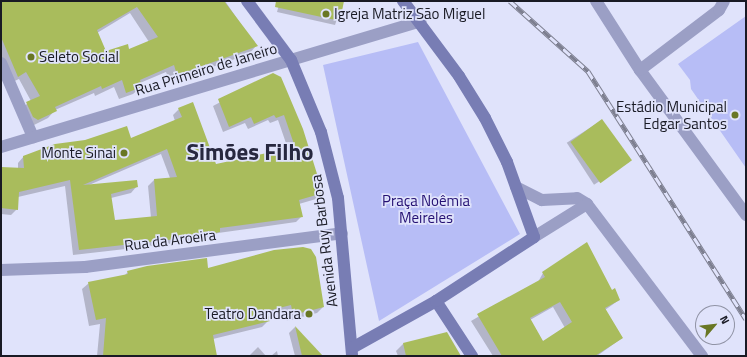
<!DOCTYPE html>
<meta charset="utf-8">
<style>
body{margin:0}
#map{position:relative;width:747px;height:357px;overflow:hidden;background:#e0e3fb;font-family:"Titillium Web",sans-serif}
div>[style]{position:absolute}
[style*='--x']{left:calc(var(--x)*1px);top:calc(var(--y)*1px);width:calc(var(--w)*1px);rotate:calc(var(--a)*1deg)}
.green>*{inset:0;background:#b7bdf6}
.shadow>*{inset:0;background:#0003;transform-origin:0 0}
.building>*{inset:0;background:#a9bc5c;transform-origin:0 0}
.street>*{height:12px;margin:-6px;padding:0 6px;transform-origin:6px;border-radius:6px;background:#9b9fc5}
.secondary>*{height:12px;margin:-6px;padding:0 6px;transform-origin:6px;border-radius:6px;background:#787db4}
.rail>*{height:4.5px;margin-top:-2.25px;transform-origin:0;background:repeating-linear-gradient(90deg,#e0e3fb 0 9px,#7d7f90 0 18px);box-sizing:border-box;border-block:1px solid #7d7f90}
.dots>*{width:11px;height:11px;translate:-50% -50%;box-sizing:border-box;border:2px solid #e0e3fb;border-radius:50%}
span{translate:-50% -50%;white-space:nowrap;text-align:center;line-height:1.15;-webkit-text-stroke:3.5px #e0e3fb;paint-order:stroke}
.poi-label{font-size:15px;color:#191a24}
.left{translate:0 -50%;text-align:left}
.right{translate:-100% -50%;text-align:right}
.street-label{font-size:15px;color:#191a24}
.park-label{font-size:15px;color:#241073}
.town-label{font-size:23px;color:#27283f;font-weight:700}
.frame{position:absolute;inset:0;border:2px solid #191a24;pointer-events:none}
.north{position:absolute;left:695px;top:305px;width:40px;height:40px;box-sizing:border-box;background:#e0e3fb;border:1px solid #9093a5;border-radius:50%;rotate:62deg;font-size:11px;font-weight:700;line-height:16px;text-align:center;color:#191a24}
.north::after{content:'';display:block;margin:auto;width:14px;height:18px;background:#697724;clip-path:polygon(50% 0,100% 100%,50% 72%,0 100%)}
</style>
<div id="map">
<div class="green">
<div style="clip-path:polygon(746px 16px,746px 168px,691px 89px,690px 80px,678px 64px)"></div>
<div style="clip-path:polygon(418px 42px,520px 234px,379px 321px,323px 65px)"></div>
</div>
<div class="shadow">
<div style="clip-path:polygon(evenodd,1px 1px,225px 1px,256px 46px,249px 54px,170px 82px,166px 72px,140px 83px,141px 87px,133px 94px,119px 99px,114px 87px,95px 96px,94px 93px,55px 110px,48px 118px,30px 127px,19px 110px,31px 101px,19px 79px,8px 84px,1px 61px,1px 1px,130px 13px,149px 42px,129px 50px,106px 53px,97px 33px,130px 13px)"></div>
<div style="clip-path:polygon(280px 1px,343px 1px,335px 25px,277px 12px)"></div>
<div style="clip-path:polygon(evenodd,273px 74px,322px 193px,316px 199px,299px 204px,302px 216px,296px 222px,218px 233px,196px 241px,73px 255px,65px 186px,18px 197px,17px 209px,11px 215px,1px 214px,1px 168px,18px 169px,18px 163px,24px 156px,130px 139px,175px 121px,173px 115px,179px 109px,215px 165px,288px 149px,278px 120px,270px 123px,268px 120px,248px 129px,245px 123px,223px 132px,213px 106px,273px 74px,161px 154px,170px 178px,154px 180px,148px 186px,151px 218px,114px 221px,111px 198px,131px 193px,137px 186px,89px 185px,161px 154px)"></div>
<div style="left:602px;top:120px;width:50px;height:42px;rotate:57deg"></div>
<div style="clip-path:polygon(207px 269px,323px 307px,317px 313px,287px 321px,284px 311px,268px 315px,269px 320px,262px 327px,213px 339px,216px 356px,97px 356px,100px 324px,89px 326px,82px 289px,89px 283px,124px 276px,128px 272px)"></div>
<div style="clip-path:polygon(evenodd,543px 273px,611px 292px,619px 300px,605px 310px,622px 338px,597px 356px,493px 356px,471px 321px,538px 282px,543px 273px,553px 307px,565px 328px,543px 342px,530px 320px,553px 307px)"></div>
<div style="clip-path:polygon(295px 327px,321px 356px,295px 356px,289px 333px)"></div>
<div style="clip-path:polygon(446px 333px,459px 356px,398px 356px,396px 351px,403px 344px)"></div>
<div style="clip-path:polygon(258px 347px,266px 356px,249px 356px)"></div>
<div style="clip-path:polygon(277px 351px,278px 356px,271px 356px)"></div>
</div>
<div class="building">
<div style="clip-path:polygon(evenodd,1px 1px,224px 1px,258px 46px,177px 75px,174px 65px,140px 80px,142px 87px,126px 93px,122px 80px,102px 89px,101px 86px,55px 107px,57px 111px,38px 120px,33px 117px,26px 102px,40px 96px,26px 72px,18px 77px,1px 37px,1px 1px,137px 7px,158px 37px,129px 49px,128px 44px,106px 51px,97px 30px,137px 7px)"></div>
<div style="clip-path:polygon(276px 1px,344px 1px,340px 21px,275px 7px)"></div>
<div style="clip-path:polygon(evenodd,273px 73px,281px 77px,303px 129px,323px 193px,299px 200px,303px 217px,220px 228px,220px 232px,203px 236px,79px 250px,70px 180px,19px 192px,18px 210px,1px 208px,1px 167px,24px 168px,23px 156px,55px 144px,85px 140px,127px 126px,131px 138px,182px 117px,178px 108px,193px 102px,216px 164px,295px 147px,284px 115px,276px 118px,274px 115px,254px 124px,251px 117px,229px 127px,218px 99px,273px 73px,167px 149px,177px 177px,154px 179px,157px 216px,115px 220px,111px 194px,138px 187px,137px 180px,83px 185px,167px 149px)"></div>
<div style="left:602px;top:119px;width:51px;height:39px;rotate:54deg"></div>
<div style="clip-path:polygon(evenodd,587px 242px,612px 290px,615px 288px,620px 300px,605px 308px,623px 338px,595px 356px,502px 356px,477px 314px,545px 277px,542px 272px,587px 242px,560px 302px,572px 322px,543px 341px,530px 318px,560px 302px)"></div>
<div style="clip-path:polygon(303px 247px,311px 249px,316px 257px,324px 307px,293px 315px,291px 305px,267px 311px,270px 321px,213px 335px,217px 356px,103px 356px,106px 318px,96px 320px,88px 282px,128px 274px,127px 271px,147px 266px,207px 258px,208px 268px,274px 250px)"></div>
<div style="clip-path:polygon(295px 326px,323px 356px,302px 356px)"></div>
<div style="clip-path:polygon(447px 332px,461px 356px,406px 356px,403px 343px)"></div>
</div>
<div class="street">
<div style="--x:596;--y:1;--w:82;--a:57.5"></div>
<div style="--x:640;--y:70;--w:180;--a:53.8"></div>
<div style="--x:1;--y:63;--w:81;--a:66.6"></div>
<div style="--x:640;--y:70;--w:99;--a:-37.2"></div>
<div style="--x:719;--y:10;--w:10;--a:-61"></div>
<div style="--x:1;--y:147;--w:438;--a:-16.7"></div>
<div style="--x:516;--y:187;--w:29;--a:27"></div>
<div style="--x:542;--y:200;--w:35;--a:-3"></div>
<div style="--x:577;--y:198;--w:12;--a:31"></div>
<div style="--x:587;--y:204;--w:191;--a:52.9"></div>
<div style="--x:534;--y:237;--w:62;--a:-31.9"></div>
<div style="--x:1;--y:270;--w:84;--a:-2"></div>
<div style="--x:85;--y:267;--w:259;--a:-7.5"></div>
</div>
<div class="secondary">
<div style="--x:247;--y:1;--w:74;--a:53.3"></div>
<div style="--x:291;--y:60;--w:78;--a:67.4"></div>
<div style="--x:321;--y:132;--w:68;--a:75.6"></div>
<div style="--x:338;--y:198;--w:157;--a:84.9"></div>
<div style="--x:436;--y:301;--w:66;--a:56.8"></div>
<div style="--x:352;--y:348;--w:96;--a:-29.2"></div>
<div style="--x:436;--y:301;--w:117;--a:-33.1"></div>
<div style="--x:534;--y:237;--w:80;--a:-109.8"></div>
<div style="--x:507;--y:162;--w:49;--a:-116.6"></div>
<div style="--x:485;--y:118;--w:49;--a:-121.8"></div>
<div style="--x:459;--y:76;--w:94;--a:-126.7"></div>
</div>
<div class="rail">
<div style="--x:510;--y:1;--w:105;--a:41.9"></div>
<div style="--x:588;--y:71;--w:294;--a:57.5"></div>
</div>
<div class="dots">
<div style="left:326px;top:14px;background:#697724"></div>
<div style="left:31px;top:57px;background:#697724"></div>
<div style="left:735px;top:115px;background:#697724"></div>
<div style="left:124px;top:153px;background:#697724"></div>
<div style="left:309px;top:314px;background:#697724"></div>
</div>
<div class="poi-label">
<span class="left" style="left:334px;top:14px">Igreja Matriz São Miguel</span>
<span class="left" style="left:39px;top:57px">Seleto Social</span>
<span class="right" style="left:727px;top:115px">Estádio Municipal<br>Edgar Santos</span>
<span class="right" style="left:116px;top:153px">Monte Sinai</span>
<span class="right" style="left:301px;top:314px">Teatro Dandara</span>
</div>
<div class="street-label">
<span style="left:206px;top:69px;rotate:-17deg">Rua Primeiro de Janeiro</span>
<span style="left:170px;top:240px;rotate:-7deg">Rua da Aroeira</span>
<span style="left:324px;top:241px;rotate:-97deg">Avenida Ruy Barbosa</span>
</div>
<div class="park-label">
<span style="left:426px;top:209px">Praça Noêmia<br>Meireles</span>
</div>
<div class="town-label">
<span style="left:250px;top:152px">Simões Filho</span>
</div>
<div class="frame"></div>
<div class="north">N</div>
</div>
